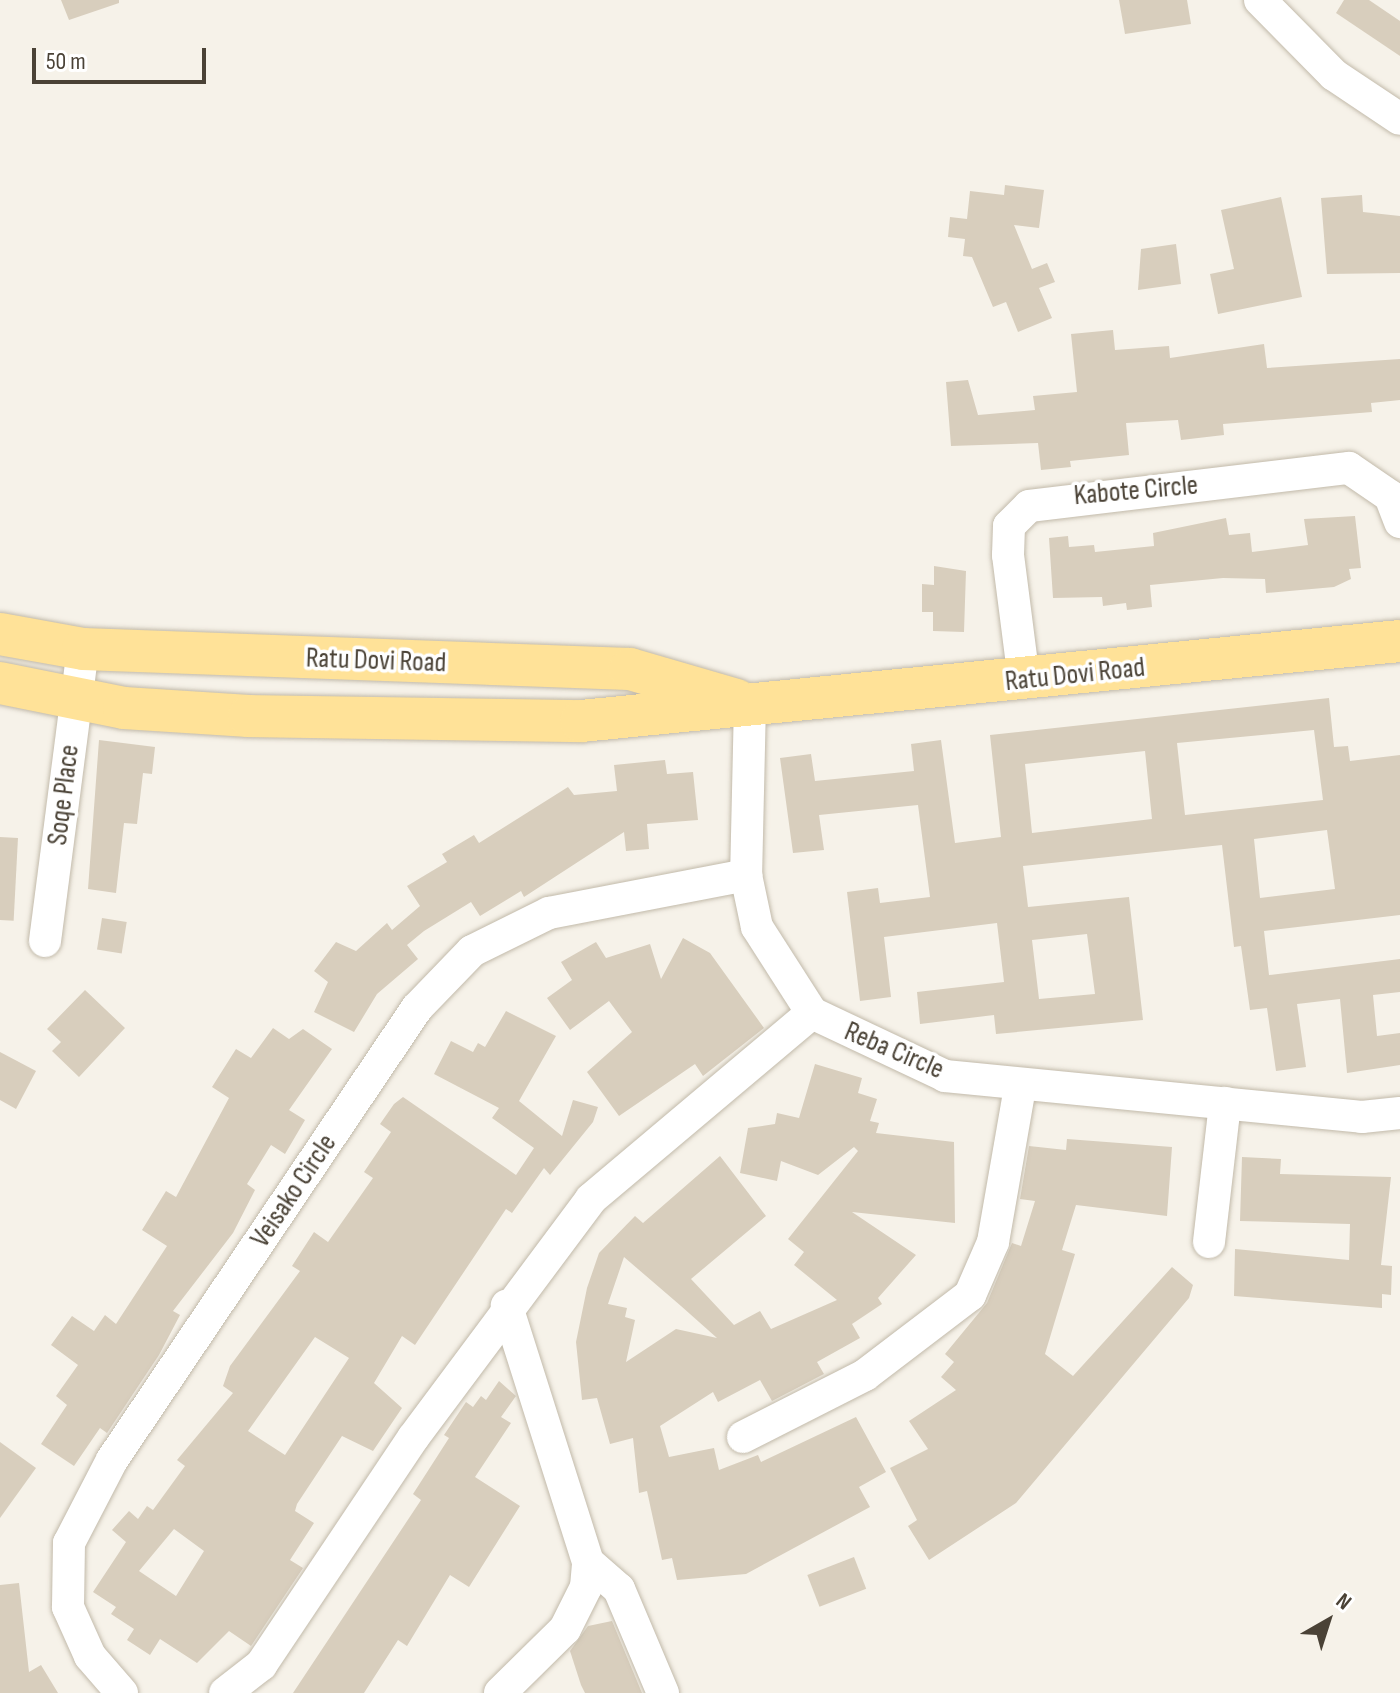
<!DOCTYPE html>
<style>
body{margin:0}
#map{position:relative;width:1400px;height:1693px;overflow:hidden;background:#f6f2e9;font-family:"Sofia Sans Condensed",sans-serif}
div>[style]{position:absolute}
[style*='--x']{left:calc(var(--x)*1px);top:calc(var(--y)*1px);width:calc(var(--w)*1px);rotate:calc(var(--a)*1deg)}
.building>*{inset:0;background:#d8cebd;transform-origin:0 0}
.roads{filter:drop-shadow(0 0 2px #c2baaa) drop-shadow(0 0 2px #c2baaa)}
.minor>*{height:32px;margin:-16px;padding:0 16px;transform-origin:16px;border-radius:16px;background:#fff}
.major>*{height:42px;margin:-21px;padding:0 21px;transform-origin:21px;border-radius:21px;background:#ffe298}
span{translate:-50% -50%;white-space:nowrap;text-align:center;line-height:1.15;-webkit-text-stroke:7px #fff;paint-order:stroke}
.street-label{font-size:28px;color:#4a4236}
.north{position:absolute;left:1288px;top:1581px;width:80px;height:80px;-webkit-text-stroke:6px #fff;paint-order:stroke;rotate:39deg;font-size:22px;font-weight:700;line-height:32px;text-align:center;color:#4a4236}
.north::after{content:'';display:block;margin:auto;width:28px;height:36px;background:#4a4236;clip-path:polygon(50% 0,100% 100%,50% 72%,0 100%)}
.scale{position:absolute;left:32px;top:48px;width:174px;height:36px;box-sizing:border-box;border:4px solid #4a4236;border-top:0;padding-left:10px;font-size:24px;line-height:28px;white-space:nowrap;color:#4a4236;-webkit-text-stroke:6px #fff;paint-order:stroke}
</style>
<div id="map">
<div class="building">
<div style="clip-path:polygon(61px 0,119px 0,119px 3px,69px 20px)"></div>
<div style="clip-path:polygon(1119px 0,1187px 0,1191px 24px,1125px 34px)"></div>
<div style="clip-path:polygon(1344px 0,1369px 0,1400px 21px,1400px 56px,1336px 13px)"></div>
<div style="clip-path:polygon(1005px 185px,1044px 190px,1039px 228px,1014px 225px,1032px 269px,1047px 263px,1055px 282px,1039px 288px,1052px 318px,1018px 332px,1006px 302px,993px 307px,972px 257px,963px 256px,965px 239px,948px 237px,950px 217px,967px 219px,970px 191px,1004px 195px)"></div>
<div style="clip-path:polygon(1362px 195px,1363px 212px,1400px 216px,1400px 273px,1327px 274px,1321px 198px)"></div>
<div style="clip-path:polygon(1281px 197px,1302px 297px,1218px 314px,1210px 274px,1234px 269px,1221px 210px)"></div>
<div style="clip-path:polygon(1176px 244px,1181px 284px,1138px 290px,1141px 249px)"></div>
<div style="clip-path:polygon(1113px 330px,1115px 350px,1169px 346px,1170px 358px,1264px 344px,1267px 368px,1400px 359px,1400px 400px,1371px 403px,1372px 412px,1223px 424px,1224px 435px,1181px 440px,1178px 420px,1126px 423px,1129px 455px,1070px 461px,1071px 467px,1041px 470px,1038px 443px,951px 446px,946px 382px,968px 380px,978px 415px,1035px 410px,1033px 396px,1077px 392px,1071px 334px)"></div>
<div style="clip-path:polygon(1355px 516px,1361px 568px,1349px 569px,1351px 579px,1334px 587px,1266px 593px,1265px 579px,1223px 578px,1150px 585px,1152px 607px,1127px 610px,1126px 603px,1103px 606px,1102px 597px,1053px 598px,1049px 538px,1068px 536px,1069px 547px,1094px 545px,1095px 552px,1154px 546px,1153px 533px,1226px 518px,1229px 535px,1250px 533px,1252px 552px,1308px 545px,1304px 519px)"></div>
<div style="clip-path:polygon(934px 566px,966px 571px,964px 632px,933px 631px,933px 612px,922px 612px,922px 584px,934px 585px)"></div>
<div style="clip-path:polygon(evenodd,1329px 698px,1334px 747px,1348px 746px,1350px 761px,1400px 755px,1400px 915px,1264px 931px,1269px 975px,1400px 959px,1400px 992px,1373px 995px,1377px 1036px,1400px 1033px,1400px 1065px,1347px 1073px,1340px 999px,1297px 1004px,1306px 1067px,1276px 1071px,1267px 1008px,1250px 1010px,1241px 946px,1234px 947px,1222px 845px,1023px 866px,1028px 907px,1129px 897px,1143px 1020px,996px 1034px,994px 1015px,920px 1024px,917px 992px,1004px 982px,997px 923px,884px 937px,891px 997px,860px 1001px,847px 892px,878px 888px,880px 903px,930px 897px,918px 805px,819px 815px,824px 850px,793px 853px,780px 758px,811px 754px,815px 781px,914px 771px,911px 744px,941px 740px,955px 843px,1001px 837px,990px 735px,1329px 698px,1314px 730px,1323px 800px,1185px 815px,1177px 743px,1314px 730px,1329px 698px,1145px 751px,1152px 819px,1032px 833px,1025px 764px,1145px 751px,1329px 698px,1327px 830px,1335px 889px,1260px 898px,1254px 839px,1327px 830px,1329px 698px,1087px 934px,1095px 994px,1039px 999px,1032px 940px,1087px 934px)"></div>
<div style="clip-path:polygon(99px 740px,155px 747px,152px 774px,143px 773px,137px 824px,124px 823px,116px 893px,88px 889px)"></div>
<div style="clip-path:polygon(665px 760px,667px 774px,693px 772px,698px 820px,647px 824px,649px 849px,626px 851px,624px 832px,524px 897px,521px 891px,480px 916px,471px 902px,424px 931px,407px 945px,418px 959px,377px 994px,354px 1032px,314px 1012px,328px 982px,314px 971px,336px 942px,356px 951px,387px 923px,392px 930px,420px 906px,407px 886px,447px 862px,442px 854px,474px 835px,479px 843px,568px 787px,574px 795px,617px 791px,614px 765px)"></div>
<div style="left:0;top:837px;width:18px;height:83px;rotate:3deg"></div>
<div style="left:102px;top:918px;width:25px;height:32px;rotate:9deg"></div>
<div style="clip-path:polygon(683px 938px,710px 953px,764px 1028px,703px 1076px,695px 1064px,619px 1116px,587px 1072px,632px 1032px,609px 1001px,570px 1030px,547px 998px,572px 980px,561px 962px,596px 942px,606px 958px,650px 944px,661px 979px)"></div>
<div style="clip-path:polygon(85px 990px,125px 1028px,79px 1077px,52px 1051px,61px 1042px,47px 1029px)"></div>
<div style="clip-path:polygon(evenodd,506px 1011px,556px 1036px,519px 1101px,562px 1136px,573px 1100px,598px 1107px,593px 1122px,550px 1175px,544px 1168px,512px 1213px,506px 1209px,415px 1345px,402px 1336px,374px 1383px,402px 1408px,373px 1451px,342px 1436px,297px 1504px,295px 1511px,314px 1523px,290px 1560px,303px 1568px,251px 1646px,229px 1631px,197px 1663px,160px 1639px,150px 1655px,127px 1640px,134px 1629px,111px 1614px,116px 1607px,93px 1592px,126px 1542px,112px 1530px,129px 1511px,138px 1519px,147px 1506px,153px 1510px,185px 1466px,177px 1460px,233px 1393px,223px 1386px,230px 1366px,300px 1271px,292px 1266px,314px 1232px,328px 1242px,373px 1178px,364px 1172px,391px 1132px,380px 1124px,394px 1104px,403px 1097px,516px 1175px,534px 1148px,492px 1118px,499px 1108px,434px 1074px,451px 1041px,473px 1052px,478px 1043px,485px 1047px,506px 1011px,315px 1337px,349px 1358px,285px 1455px,248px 1431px,315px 1337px,506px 1011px,174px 1529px,204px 1551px,176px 1596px,139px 1571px,174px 1529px)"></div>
<div style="clip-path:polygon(273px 1028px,289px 1039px,303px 1029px,332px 1049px,289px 1110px,305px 1120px,285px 1154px,271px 1145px,247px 1184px,255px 1190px,233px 1233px,173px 1311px,180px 1315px,159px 1355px,107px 1433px,100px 1428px,74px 1466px,41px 1444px,67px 1405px,56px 1396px,78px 1365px,51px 1345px,72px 1316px,94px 1331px,105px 1315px,116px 1324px,167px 1246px,142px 1230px,166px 1191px,176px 1197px,229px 1098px,212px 1087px,236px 1049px,251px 1058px)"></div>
<div style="clip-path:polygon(0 1052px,36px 1071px,16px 1109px,0 1100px)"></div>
<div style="clip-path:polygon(evenodd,815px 1064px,862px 1078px,858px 1093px,877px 1099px,870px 1121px,879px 1123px,876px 1133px,954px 1142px,955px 1223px,852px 1212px,916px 1255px,878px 1298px,882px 1304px,852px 1324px,860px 1338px,817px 1362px,824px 1374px,772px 1401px,760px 1380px,718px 1402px,713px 1392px,660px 1426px,669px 1457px,714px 1448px,719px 1470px,758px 1455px,761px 1462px,856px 1417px,886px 1472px,859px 1487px,870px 1507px,746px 1574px,677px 1580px,672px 1558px,662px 1560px,647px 1491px,639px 1493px,633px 1438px,610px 1444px,597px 1398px,582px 1400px,576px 1342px,587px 1288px,599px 1253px,635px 1216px,643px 1223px,720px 1156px,766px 1216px,691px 1279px,734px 1325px,760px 1311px,771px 1329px,837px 1300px,794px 1265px,804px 1252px,788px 1239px,858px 1151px,854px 1147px,818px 1175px,781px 1161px,777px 1181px,740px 1173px,748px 1128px,775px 1124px,777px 1113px,799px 1118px,815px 1064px,624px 1257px,681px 1306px,717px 1338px,676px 1329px,626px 1362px,635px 1320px,625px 1317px,627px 1308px,608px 1304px,624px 1257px)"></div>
<div style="clip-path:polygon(1067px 1139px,1172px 1147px,1167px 1216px,1076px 1205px,1062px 1250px,1075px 1254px,1045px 1354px,1073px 1376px,1172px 1267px,1193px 1285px,1189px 1298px,1016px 1503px,929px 1560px,908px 1526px,917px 1520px,890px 1468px,928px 1449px,909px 1421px,956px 1390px,941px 1377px,954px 1362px,945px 1354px,987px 1303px,1012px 1243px,1021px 1246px,1035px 1201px,1020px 1199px,1029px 1146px,1066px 1150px)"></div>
<div style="clip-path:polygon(1242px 1157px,1281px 1159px,1280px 1174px,1391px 1177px,1381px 1265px,1392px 1266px,1391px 1295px,1382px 1294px,1382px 1308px,1234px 1296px,1235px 1249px,1349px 1260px,1350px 1224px,1240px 1221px)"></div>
<div style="clip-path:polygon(499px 1381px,516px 1396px,501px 1417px,511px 1423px,475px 1477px,520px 1506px,469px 1587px,450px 1575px,407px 1646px,398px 1640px,364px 1693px,293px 1693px,421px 1500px,413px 1494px,449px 1438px,444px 1435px,466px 1402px,473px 1407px,481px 1396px,486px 1400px)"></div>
<div style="clip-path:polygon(0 1442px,36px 1468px,0 1518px)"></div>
<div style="left:854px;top:1557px;width:34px;height:50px;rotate:69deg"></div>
<div style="clip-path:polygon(19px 1583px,29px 1672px,41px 1665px,58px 1693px,0 1693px,0 1585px)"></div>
<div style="clip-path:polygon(612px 1621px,642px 1693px,585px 1693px,581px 1685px,570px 1651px,588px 1626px)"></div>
</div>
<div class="roads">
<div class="minor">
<div style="--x:1260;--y:0;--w:105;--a:45.4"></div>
<div style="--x:1334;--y:75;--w:79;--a:33.7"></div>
<div style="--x:1024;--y:680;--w:126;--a:-97.3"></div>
<div style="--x:1008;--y:555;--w:29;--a:-88"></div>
<div style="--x:1009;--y:526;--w:28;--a:-45"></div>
<div style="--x:1029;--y:506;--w:322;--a:-6.8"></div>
<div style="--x:1349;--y:468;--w:50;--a:34.3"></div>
<div style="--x:1390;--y:496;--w:28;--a:69"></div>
<div style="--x:750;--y:703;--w:172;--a:91.3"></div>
<div style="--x:746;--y:875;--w:53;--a:78.1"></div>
<div style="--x:757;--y:927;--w:102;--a:57.4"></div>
<div style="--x:812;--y:1013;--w:147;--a:25.3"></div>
<div style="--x:945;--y:1076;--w:419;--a:5.6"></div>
<div style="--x:1362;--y:1117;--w:38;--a:-6"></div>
<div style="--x:45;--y:941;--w:294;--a:-82.6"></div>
<div style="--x:1209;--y:1242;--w:140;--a:-83.4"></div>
<div style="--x:743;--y:1437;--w:137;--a:-26.9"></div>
<div style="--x:865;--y:1375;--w:132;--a:-37.3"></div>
<div style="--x:970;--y:1295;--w:58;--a:-66.5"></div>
<div style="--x:993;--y:1242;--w:156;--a:-80.1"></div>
<div style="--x:588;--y:1562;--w:41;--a:41.1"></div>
<div style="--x:619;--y:1589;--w:113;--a:67.1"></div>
<div style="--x:122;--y:1693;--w:49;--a:-130.9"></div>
<div style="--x:90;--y:1656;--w:54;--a:-114.2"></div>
<div style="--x:68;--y:1607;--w:64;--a:-89.1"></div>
<div style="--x:69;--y:1543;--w:93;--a:-62.6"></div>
<div style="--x:112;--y:1460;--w:545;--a:-55.99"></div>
<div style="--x:417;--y:1008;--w:79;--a:-46"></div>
<div style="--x:472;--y:951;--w:86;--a:-26.3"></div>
<div style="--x:549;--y:913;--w:201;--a:-10.9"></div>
<div style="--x:225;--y:1693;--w:46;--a:-37.9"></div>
<div style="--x:261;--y:1665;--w:273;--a:-56.2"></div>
<div style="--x:413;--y:1438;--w:298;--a:-53.3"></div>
<div style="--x:591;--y:1199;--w:289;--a:-40.1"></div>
<div style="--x:500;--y:1693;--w:91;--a:-44.6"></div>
<div style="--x:565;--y:1629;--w:47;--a:-63.4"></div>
<div style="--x:586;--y:1587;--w:25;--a:-85"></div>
<div style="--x:588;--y:1562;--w:269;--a:-107.6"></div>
</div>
<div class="major">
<div style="--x:0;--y:634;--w:84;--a:10.2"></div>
<div style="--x:83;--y:649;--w:547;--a:2.09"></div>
<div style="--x:630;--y:669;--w:111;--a:16.2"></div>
<div style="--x:0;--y:683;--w:126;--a:11.4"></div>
<div style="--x:124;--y:708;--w:125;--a:3.7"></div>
<div style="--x:249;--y:716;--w:332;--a:0.9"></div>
<div style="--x:581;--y:721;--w:823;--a:-5.58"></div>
</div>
</div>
<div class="street-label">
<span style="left:1136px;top:491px;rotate:-5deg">Kabote Circle</span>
<span style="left:376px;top:661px;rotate:2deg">Ratu Dovi Road</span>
<span style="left:1075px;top:675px;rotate:-6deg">Ratu Dovi Road</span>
<span style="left:64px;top:795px;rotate:-83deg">Soqe Place</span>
<span style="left:894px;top:1051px;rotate:23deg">Reba Circle</span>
<span style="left:294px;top:1191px;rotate:-56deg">Veisako Circle</span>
</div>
<div class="north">N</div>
<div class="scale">50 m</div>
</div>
